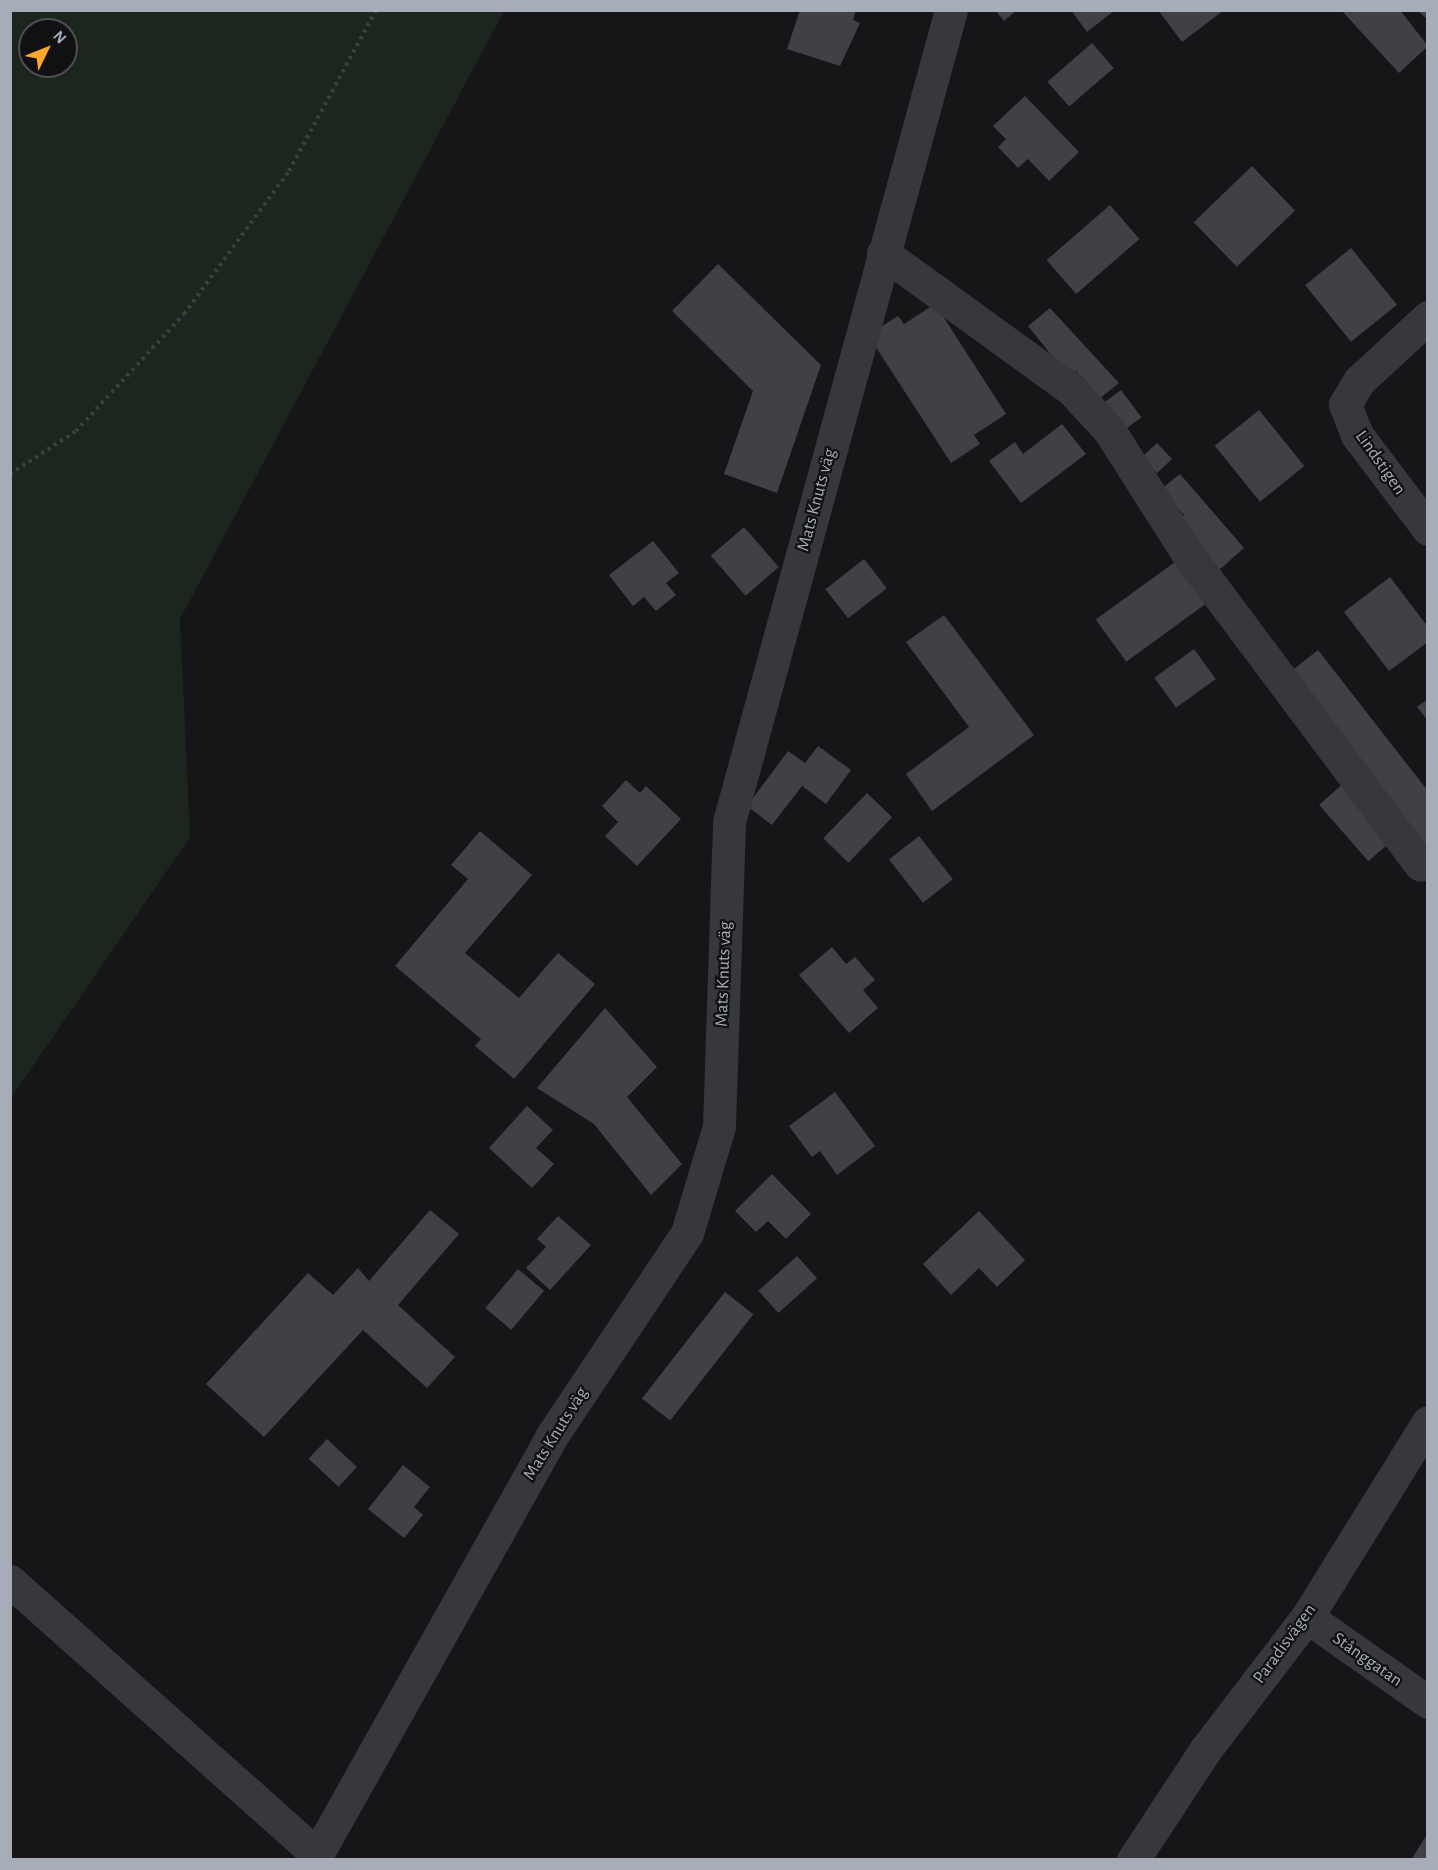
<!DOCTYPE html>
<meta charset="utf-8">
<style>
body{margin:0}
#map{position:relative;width:1438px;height:1870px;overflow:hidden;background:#161618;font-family:"Alegreya Sans",sans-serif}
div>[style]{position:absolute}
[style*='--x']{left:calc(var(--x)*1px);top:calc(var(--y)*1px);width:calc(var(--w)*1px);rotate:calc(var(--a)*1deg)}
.green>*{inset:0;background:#1d261e}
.building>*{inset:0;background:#404145;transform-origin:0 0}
.path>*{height:4px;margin-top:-2px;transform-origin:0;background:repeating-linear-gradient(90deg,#3c3f44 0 3px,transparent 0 7.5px)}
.minor>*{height:33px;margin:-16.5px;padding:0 16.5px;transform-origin:16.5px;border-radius:16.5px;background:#36383d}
span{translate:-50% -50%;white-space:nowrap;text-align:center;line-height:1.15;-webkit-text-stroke:4.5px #111113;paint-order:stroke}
.street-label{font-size:18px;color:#a7adb8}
.frame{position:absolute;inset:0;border:12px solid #a7adb8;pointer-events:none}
.north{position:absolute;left:18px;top:18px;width:60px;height:60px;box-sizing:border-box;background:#111113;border:2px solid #4d4f55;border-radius:50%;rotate:47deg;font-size:16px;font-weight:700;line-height:24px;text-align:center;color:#a7adb8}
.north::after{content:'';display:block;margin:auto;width:21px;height:27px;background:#fba72a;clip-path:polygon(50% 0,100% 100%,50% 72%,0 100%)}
</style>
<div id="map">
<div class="green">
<div style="clip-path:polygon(evenodd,11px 10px,504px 11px,180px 619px,190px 837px,11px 1098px,11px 10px,30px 30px,66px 30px,66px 66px,30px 66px,30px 30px)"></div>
</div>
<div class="building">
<div style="clip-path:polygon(800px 10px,856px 10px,853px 20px,860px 23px,840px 66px,787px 49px)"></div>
<div style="clip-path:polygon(995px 10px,1017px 10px,1004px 21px)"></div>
<div style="clip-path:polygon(1071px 10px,1115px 10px,1087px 32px)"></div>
<div style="clip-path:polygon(1158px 10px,1224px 10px,1182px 42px)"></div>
<div style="clip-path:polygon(1341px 10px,1400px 10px,1428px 46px,1399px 73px)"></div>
<div style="clip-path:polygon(1417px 10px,1428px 10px,1428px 20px)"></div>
<div style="left:1092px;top:43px;width:33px;height:59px;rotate:49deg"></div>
<div style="clip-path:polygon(1025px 96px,1079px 152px,1049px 181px,1028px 159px,1018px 168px,998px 147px,1006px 139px,993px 126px)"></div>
<div style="left:1252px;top:166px;width:62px;height:81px;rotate:46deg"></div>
<div style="left:1110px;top:205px;width:45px;height:84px;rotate:49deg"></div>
<div style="left:1351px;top:248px;width:73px;height:59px;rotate:51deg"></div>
<div style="clip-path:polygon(718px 264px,821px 365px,777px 493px,724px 474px,753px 391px,672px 311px)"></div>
<div style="clip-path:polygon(935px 304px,1006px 414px,974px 435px,980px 444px,951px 463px,868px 335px,898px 316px,904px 324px)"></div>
<div style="clip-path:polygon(1050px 308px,1119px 383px,1099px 399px,1076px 371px,1069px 377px,1028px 326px)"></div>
<div style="left:1121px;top:390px;width:34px;height:23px;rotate:53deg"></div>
<div style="left:1259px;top:410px;width:72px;height:57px;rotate:51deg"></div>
<div style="clip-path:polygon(1062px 424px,1086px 454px,1021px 503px,989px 461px,1015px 442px,1023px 454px)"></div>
<div style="left:1157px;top:443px;width:22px;height:21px;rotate:47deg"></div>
<div style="clip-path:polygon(1180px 474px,1244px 548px,1218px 571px,1176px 522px,1184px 515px,1161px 489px)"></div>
<div style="left:744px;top:527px;width:53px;height:44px;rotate:49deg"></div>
<div style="clip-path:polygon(653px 541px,679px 573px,666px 583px,676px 595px,656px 611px,644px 597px,633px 606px,609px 575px)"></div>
<div style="left:864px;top:559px;width:37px;height:49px;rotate:52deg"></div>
<div style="left:1175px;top:562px;width:52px;height:98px;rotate:54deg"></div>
<div style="clip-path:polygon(1390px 577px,1428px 627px,1428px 642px,1389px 671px,1344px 612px)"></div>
<div style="clip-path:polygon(944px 615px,1034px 735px,932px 811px,906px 774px,969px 727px,906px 642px)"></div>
<div style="left:1194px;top:649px;width:37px;height:49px;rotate:54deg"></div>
<div style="clip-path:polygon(1318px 650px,1428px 791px,1428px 858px,1285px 676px)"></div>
<div style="clip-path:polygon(1428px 699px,1428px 721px,1417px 707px)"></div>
<div style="clip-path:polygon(818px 746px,851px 770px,826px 804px,802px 786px,772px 825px,747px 806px,788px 751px,805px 763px)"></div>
<div style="clip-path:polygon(626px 780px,640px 793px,646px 786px,681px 819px,637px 866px,605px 836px,618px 822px,602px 806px)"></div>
<div style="left:1344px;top:783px;width:75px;height:33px;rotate:49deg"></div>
<div style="left:867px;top:793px;width:35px;height:63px;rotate:44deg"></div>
<div style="clip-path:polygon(480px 831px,532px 875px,465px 953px,519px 998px,558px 953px,595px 984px,514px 1079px,475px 1046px,481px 1039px,395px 966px,468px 879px,451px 865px)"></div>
<div style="left:919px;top:836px;width:55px;height:38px;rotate:52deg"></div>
<div style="clip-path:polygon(832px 947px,846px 964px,855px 957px,875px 980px,863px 990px,878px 1008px,849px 1033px,799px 975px)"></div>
<div style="clip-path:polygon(605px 1008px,657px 1067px,627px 1097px,682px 1164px,651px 1195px,594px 1124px,537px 1088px)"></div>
<div style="clip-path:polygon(835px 1092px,875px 1146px,837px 1175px,820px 1151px,812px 1157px,789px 1126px)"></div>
<div style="clip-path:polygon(527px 1106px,553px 1130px,536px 1148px,554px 1164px,532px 1188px,489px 1148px)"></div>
<div style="clip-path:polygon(772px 1174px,811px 1214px,786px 1239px,768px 1221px,756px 1232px,735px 1211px)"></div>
<div style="clip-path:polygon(430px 1210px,459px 1234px,398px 1305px,455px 1357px,427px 1388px,363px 1330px,264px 1437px,206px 1384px,308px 1273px,333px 1295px,358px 1268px,369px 1281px)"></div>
<div style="clip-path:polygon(979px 1211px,1025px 1260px,997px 1287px,979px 1268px,951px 1295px,923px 1264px)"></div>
<div style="clip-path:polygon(558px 1216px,591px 1245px,550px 1290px,526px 1268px,546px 1247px,537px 1239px)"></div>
<div style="left:797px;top:1256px;width:30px;height:52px;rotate:48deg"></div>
<div style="left:518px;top:1269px;width:34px;height:51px;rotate:40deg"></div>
<div style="left:725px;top:1292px;width:36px;height:135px;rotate:38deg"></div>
<div style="left:327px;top:1439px;width:41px;height:27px;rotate:43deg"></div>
<div style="clip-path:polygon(403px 1465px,430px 1487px,414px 1507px,423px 1515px,404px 1538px,368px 1509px)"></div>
<div style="clip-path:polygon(1428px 1833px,1428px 1860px,1411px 1860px)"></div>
</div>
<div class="path">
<div style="--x:10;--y:474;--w:79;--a:-33.1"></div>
<div style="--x:76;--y:431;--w:159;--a:-47.3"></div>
<div style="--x:184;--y:314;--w:177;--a:-53.7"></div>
<div style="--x:289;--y:171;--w:183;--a:-61.6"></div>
</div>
<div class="minor">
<div style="--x:883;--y:253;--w:233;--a:35.9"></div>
<div style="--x:1072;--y:390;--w:54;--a:47.2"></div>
<div style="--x:1109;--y:430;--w:146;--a:57.6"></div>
<div style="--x:1187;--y:553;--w:389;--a:53.2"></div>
<div style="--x:1428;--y:317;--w:94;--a:137.2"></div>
<div style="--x:1359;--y:381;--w:27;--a:121"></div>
<div style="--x:1345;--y:404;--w:33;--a:69"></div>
<div style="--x:1357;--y:435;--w:118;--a:52.9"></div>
<div style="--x:10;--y:1581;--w:410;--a:41.7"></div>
<div style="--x:1307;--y:1617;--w:148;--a:35.1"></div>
<div style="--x:314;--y:1860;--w:485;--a:-60.7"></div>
<div style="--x:551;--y:1437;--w:245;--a:-56.3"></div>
<div style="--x:687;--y:1233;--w:112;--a:-73.3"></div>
<div style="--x:719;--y:1126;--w:304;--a:-88.1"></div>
<div style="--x:729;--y:822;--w:842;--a:-74.71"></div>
<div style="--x:1133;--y:1860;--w:133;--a:-56.7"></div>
<div style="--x:1206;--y:1749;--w:166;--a:-52.6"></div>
<div style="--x:1307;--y:1617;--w:229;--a:-58.2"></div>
</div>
<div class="street-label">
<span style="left:1380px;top:463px;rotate:55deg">Lindstigen</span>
<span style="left:817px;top:500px;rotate:-75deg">Mats Knuts väg</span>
<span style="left:724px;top:974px;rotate:-88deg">Mats Knuts väg</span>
<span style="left:556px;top:1434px;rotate:-58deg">Mats Knuts väg</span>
<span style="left:1285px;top:1644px;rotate:-54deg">Paradisvägen</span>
<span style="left:1367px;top:1660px;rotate:35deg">Stånggatan</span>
</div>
<div class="frame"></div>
<div class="north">N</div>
</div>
